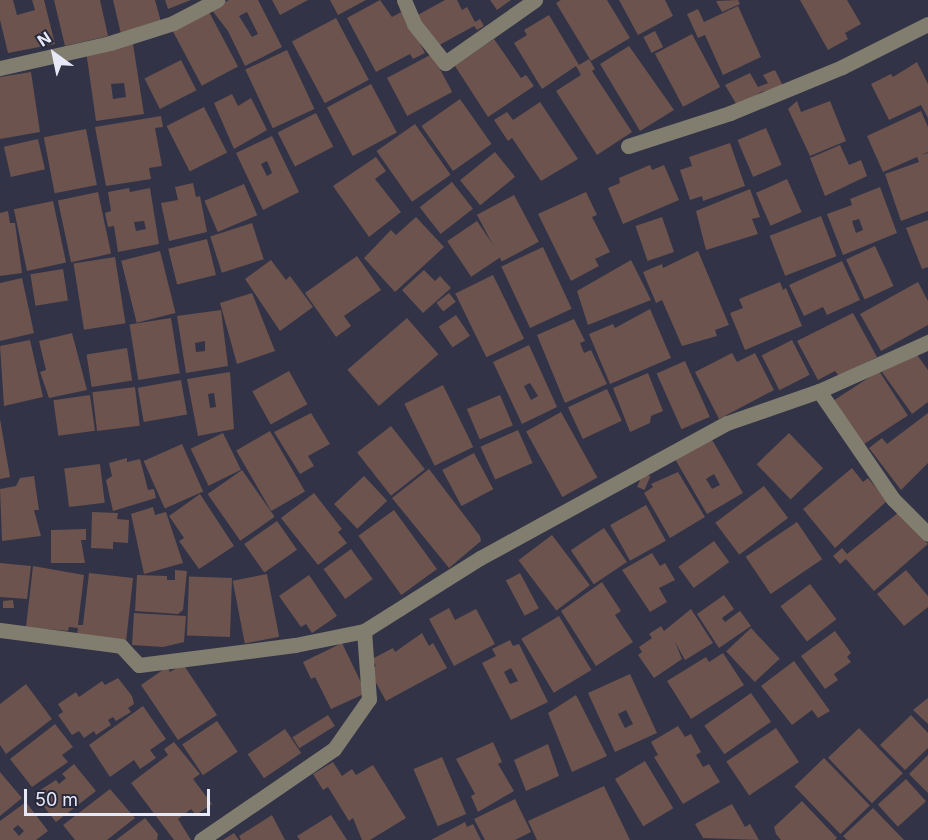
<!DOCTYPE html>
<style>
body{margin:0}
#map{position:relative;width:928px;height:840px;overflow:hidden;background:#323347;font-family:Inter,sans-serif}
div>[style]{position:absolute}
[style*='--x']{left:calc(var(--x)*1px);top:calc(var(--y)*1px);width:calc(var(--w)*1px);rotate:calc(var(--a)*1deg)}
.building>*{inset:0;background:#6c534d;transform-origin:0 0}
.minor>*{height:15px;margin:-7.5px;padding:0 7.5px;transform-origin:7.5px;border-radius:7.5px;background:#827e6f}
span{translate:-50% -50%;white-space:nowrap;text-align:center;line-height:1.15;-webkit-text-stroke:4.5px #28293d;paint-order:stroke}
.north{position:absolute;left:24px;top:24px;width:60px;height:60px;-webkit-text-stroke:4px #28293d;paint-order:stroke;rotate:327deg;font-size:16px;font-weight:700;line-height:24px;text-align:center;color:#e7e9f6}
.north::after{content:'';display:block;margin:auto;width:21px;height:27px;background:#e7e9f6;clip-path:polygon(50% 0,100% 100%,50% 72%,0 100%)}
.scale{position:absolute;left:24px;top:789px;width:186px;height:27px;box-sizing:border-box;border:3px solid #e7e9f6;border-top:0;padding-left:8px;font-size:18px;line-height:21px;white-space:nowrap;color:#e7e9f6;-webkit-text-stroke:4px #28293d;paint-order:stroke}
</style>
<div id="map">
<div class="building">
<div style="clip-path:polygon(0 0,13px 0,17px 15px,35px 10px,32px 0,44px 0,55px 44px,8px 53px,0 20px)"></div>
<div style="clip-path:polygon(54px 0,100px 0,108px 36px,65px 46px)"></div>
<div style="clip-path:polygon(113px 0,155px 0,161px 22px,121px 34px)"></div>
<div style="clip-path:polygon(165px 0,191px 0,168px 9px)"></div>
<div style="clip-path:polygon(evenodd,229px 0,258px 0,282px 47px,245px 66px,228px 31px,211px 9px,229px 0,247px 12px,258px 34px,252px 37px,239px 16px,247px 12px)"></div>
<div style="clip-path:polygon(272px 0,308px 0,280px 15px)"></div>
<div style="clip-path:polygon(330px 0,366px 0,338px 15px)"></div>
<div style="clip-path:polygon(380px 0,392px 17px,403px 11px,425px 53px,413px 59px,410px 54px,376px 72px,347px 18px)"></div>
<div style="clip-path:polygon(445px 0,457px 0,462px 10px,467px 7px,475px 22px,480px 19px,484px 26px,477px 30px,474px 26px,434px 48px,416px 16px)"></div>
<div style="clip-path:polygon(490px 0,511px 0,497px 10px)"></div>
<div style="clip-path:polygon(561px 0,607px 0,630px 38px,591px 61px,556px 3px)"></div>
<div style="clip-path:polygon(619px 0,665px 0,673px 16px,638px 35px)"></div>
<div style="clip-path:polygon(738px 0,740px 4px,722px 12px,716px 1px)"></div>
<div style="clip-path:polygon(800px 0,847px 0,861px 24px,845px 33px,848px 39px,828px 50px)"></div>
<div style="clip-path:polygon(738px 6px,761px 57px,723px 75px,705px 35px,698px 38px,687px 14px,698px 9px,704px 22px)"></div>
<div style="left:208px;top:10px;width:64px;height:41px;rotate:62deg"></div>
<div style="clip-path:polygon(549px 15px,579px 65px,589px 59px,595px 69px,592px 71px,632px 132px,597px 155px,556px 91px,581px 75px,576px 66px,542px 89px,514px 43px,527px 35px,524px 30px)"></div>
<div style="left:336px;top:18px;width:70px;height:50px;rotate:62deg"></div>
<div style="left:655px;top:31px;width:18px;height:13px;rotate:63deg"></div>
<div style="left:692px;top:34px;width:60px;height:42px;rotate:62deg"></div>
<div style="clip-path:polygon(494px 39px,521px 78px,526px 75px,534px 86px,488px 117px,455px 66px)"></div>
<div style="clip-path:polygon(evenodd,133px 44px,144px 114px,96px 121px,86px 51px,133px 44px,124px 83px,126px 97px,113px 99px,111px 84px,124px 83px)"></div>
<div style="clip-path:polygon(629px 46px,674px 110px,640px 131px,600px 64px)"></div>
<div style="left:287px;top:50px;width:65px;height:46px;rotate:65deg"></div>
<div style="left:432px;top:54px;width:43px;height:51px;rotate:62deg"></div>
<div style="left:181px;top:60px;width:34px;height:41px;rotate:63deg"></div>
<div style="clip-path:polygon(917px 62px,928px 84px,928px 118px,921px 105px,889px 120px,871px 84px,891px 74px,893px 77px)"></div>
<div style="clip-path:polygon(775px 70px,783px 86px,761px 92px,738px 107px,725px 85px,750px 73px,758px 87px,768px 83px,763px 75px)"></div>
<div style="clip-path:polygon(31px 72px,40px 132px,0 139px,0 77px)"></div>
<div style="left:371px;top:84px;width:55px;height:50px;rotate:62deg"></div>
<div style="clip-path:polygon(232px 94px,238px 106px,251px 98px,267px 130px,234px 149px,214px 103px)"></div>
<div style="left:460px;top:99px;width:55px;height:47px;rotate:55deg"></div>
<div style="clip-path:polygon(797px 101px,801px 112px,830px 101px,846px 141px,810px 156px,788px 109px)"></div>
<div style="clip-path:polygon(540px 102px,578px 159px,541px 181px,512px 138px,508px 141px,494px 120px,507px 112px,513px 120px)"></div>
<div style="left:204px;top:107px;width:51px;height:42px;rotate:63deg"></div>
<div style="clip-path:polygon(921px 111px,928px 127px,928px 152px,921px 155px,928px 153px,928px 211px,901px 221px,885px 174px,919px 162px,917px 157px,883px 172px,867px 136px)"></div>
<div style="left:316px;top:113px;width:38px;height:43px;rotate:63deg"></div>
<div style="clip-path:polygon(161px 116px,163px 127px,155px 128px,162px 166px,149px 168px,151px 179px,106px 186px,95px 127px)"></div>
<div style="left:415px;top:124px;width:62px;height:47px;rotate:55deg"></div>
<div style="left:766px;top:128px;width:40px;height:31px;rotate:67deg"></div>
<div style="left:86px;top:129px;width:57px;height:43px;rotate:79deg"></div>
<div style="clip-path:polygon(evenodd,272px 136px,299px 192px,263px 210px,236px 153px,272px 136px,267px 161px,272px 173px,267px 176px,261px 164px,267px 161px)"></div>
<div style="left:38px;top:139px;width:31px;height:35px;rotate:77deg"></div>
<div style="clip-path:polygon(730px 143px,745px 186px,703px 201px,702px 196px,690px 200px,680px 170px,692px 166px,689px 157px)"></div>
<div style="clip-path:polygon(840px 145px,849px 165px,861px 160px,867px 176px,825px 196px,810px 158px)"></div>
<div style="left:495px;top:152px;width:32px;height:45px;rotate:51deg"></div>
<div style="clip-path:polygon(376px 157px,386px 171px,375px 179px,401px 212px,369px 237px,333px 186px)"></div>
<div style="clip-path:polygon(650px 165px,652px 170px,664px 165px,679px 200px,623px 224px,608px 188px,620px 183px,619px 178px)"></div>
<div style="left:787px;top:179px;width:36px;height:34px;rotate:66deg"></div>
<div style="left:452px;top:182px;width:34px;height:41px;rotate:52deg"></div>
<div style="clip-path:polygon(193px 183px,196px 197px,200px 196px,207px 232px,169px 241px,161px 203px,178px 200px,175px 187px)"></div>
<div style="left:244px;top:184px;width:34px;height:43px;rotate:67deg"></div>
<div style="clip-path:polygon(evenodd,880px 187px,897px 233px,843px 255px,827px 214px,852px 205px,850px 199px,880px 187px,859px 219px,863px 230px,856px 233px,852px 221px,859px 219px)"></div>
<div style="clip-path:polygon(evenodd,129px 188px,130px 192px,150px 188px,159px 244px,118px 252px,114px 226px,108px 227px,105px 213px,111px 211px,108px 192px,129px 188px,144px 221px,146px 229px,136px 231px,134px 222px,144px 221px)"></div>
<div style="clip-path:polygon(750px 189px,760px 217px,752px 219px,758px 234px,706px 250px,696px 211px)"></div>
<div style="left:98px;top:192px;width:63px;height:41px;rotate:78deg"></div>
<div style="clip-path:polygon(586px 192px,597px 215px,592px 217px,610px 252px,595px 259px,599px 266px,571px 281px,538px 214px)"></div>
<div style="left:514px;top:195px;width:53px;height:42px;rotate:62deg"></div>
<div style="left:53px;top:201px;width:63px;height:40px;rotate:78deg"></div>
<div style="clip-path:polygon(8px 211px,10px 223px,15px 223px,22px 273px,0 276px,0 213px)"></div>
<div style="left:821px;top:216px;width:43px;height:55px;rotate:69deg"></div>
<div style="clip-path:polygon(416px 217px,444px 247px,395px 292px,364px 258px,391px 230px,396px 235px)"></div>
<div style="left:662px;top:217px;width:37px;height:28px;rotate:71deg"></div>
<div style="clip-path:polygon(928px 220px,928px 267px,922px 269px,906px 228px)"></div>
<div style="left:477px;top:221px;width:43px;height:36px;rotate:56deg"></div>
<div style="left:252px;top:223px;width:38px;height:44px;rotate:72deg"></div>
<div style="left:207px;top:239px;width:37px;height:40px;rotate:76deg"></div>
<div style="left:875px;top:246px;width:44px;height:32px;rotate:65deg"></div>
<div style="left:543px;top:247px;width:68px;height:46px;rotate:65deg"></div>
<div style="left:160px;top:251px;width:64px;height:40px;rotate:76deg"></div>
<div style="clip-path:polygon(698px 251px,729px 325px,715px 330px,717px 336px,682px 346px,662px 300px,656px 303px,643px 272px,662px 264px,663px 268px)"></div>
<div style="clip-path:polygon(357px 256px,381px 290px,344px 316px,351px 326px,336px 337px,305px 293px)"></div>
<div style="left:115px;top:257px;width:67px;height:42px;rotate:81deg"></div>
<div style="clip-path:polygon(271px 260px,286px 280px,290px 276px,313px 307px,280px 331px,245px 279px)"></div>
<div style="clip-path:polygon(631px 260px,651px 300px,588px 325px,577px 291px)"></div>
<div style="clip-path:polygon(842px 261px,860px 300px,827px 315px,823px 307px,804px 316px,789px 285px)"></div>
<div style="left:63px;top:269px;width:32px;height:33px;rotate:81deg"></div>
<div style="clip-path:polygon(424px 270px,435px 281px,440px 276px,451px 288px,423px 313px,402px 290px)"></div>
<div style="left:493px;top:275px;width:71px;height:42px;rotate:64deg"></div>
<div style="clip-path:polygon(22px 278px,34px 333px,0 341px,0 283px)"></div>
<div style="clip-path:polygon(780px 282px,783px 290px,786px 288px,802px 326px,745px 350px,730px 313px,743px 308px,739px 299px)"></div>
<div style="clip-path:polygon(918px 282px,928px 301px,928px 325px,881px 351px,860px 314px)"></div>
<div style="clip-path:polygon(252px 293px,275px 351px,237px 364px,220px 303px)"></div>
<div style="left:449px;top:293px;width:11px;height:16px;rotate:52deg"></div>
<div style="clip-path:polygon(650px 309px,671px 358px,610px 384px,589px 334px,613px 324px,615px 328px)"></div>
<div style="clip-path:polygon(evenodd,221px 310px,228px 366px,186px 373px,177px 316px,221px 310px,205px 341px,205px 351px,196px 352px,195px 343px,205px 341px)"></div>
<div style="clip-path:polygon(853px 313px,877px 357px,839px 376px,835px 371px,818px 380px,797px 341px)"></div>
<div style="left:456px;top:315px;width:25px;height:21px;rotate:56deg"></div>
<div style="left:171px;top:318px;width:56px;height:42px;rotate:81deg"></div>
<div style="left:407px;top:318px;width:48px;height:79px;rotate:49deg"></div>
<div style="clip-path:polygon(574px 319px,585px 341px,580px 343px,584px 353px,591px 350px,607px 384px,565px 403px,537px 335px)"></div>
<div style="clip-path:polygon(72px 333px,87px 390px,49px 398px,40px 372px,46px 370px,39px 341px)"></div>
<div style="clip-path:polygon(30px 340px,43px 397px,4px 406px,0 346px)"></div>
<div style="left:792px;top:340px;width:39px;height:34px;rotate:63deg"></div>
<div style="clip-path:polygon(evenodd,529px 345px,557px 407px,522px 424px,493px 362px,529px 345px,530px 383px,538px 396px,531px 400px,524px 386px,530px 383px)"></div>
<div style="left:127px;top:348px;width:33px;height:41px;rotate:81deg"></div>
<div style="clip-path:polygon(915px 352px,928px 370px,928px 402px,912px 414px,882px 372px)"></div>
<div style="clip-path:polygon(732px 353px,737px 362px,755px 353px,774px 390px,719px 419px,695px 372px)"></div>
<div style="left:685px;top:361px;width:61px;height:31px;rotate:66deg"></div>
<div style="left:289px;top:371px;width:38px;height:42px;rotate:61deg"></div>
<div style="left:879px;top:371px;width:53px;height:56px;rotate:57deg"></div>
<div style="clip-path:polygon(evenodd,230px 372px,234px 429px,198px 436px,187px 379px,230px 372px,214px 393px,216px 407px,210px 408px,208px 394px,214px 393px)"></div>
<div style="clip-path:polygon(648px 373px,663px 411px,651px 416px,650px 423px,630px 432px,613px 388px)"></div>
<div style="left:181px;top:380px;width:35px;height:44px;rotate:80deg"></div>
<div style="left:443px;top:385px;width:69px;height:43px;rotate:64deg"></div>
<div style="left:135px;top:387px;width:39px;height:43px;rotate:83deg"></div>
<div style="left:607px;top:389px;width:35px;height:43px;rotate:65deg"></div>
<div style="left:90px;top:395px;width:36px;height:37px;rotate:82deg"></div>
<div style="left:500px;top:395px;width:33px;height:36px;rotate:67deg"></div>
<div style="left:561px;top:412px;width:75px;height:40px;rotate:61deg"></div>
<div style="clip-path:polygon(311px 413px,330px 444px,308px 456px,314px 466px,300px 474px,274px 432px)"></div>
<div style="clip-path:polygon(928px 413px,928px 463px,901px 490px,869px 448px,882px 438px,887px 444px)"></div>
<div style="clip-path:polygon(0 419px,10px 477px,0 479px)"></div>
<div style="left:391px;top:426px;width:55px;height:43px;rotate:52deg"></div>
<div style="left:518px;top:430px;width:36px;height:41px;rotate:66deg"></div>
<div style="left:270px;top:431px;width:70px;height:39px;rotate:60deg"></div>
<div style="left:223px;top:433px;width:41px;height:36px;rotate:64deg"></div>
<div style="left:789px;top:433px;width:49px;height:45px;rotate:46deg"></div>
<div style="clip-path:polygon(evenodd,711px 438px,743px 493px,707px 514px,675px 459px,711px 438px,714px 474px,720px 485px,712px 489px,706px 479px,714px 474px)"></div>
<div style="left:182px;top:444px;width:52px;height:42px;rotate:66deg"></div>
<div style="left:474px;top:453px;width:41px;height:36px;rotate:62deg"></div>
<div style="clip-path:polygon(127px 458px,127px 462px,140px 459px,148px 490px,154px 489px,156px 498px,113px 511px,106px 480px,112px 476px,109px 463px)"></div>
<div style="left:100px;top:464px;width:39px;height:36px;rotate:83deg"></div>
<div style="clip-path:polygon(852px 468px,863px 482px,868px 478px,887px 501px,835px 548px,803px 509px)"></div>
<div style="clip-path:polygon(429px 469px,480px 536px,481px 541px,449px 568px,392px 498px)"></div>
<div style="left:242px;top:470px;width:57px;height:42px;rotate:55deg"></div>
<div style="clip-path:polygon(678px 472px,705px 517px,670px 538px,644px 493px,653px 487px,651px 484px)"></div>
<div style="left:643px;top:473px;width:8px;height:15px;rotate:23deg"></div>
<div style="clip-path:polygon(34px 476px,39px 510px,34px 510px,41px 536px,2px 541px,0 489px,16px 486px,20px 478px)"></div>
<div style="left:364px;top:476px;width:34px;height:41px;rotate:47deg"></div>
<div style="left:764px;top:486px;width:40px;height:61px;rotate:53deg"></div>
<div style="clip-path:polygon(314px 493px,342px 529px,338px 532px,347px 543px,318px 565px,281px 518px)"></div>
<div style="clip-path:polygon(200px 494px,234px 546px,199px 569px,179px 541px,184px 538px,169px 516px)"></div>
<div style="left:646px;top:505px;width:41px;height:41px;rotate:61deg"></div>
<div style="clip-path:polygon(153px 507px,155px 515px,166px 512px,183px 563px,144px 574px,131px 514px)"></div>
<div style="left:394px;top:510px;width:73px;height:44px;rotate:54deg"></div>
<div style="clip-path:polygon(92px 512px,118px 513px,117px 519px,129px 520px,128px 543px,113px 542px,113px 549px,91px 548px)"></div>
<div style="clip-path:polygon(899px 512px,928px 544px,874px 591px,846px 559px,840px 564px,833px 556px,842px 548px,847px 554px)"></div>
<div style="left:277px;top:521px;width:35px;height:40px;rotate:55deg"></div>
<div style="left:797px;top:522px;width:45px;height:62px;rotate:56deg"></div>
<div style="left:604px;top:528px;width:41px;height:40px;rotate:56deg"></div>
<div style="clip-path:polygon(86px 529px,86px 540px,81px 540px,85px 563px,51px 563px,51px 530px)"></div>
<div style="left:552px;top:535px;width:63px;height:42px;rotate:53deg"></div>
<div style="left:714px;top:541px;width:26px;height:44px;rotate:54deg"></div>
<div style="left:351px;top:549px;width:37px;height:34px;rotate:54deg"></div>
<div style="clip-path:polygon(652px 553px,660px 566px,665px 563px,675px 580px,659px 588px,667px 602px,650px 612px,622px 570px)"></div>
<div style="clip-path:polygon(0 563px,31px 566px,27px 599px,0 597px)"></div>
<div style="clip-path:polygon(33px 566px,84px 575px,78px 625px,83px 625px,89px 573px,133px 578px,126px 642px,77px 634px,78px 628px,69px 627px,68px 631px,26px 627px)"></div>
<div style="clip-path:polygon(175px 570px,187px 571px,183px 610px,178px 614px,135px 611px,137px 575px,167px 576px,167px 580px,175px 580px)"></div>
<div style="clip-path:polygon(906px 570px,928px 596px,928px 607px,904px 626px,877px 594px)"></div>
<div style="left:520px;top:573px;width:40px;height:16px;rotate:62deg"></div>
<div style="left:267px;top:574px;width:64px;height:35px;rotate:79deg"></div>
<div style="clip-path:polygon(309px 575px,337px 616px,312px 633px,306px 624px,301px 627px,279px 596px)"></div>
<div style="left:232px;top:578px;width:59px;height:43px;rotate:92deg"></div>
<div style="clip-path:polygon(602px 582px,621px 611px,615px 615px,633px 642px,596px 666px,561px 611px)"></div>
<div style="left:810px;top:584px;width:44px;height:37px;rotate:53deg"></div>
<div style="clip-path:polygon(724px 595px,734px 609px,722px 618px,725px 622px,740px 611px,751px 626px,719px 648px,697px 614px)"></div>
<div style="clip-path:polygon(13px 600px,14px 608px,3px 608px,3px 601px)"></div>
<div style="clip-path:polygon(449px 608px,455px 620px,476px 609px,495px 644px,454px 666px,429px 619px)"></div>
<div style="clip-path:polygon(691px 609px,713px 643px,685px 660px,675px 642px,682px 659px,654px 678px,638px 655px,642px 652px,639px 647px,652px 638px,649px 634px,661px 626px,664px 631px)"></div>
<div style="clip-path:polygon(134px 613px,186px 616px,184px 642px,163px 647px,132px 645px)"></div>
<div style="left:559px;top:616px;width:63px;height:44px;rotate:59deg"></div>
<div style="left:751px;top:628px;width:42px;height:34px;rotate:47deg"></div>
<div style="clip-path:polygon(835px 631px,851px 653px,847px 657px,851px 662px,834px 674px,838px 680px,825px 689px,801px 656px)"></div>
<div style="clip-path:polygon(422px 633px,429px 646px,433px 643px,447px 668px,386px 701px,369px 670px,376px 666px,372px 659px,393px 648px,395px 652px)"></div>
<div style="clip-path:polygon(evenodd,510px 640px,513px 646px,519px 644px,548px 702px,511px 720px,482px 663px,496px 656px,492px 649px,510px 640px,511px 668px,518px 681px,510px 684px,504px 672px,511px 668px)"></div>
<div style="clip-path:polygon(342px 643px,366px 693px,331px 709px,315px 677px,311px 679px,303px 662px)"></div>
<div style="clip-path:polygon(723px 653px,744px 685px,691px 719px,667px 681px,706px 657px,709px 662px)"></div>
<div style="clip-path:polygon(794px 661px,830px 711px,818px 718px,812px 710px,792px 725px,761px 686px)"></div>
<div style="clip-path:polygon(183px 664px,217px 715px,178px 740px,141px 685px,167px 667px,170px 672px)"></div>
<div style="clip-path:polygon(evenodd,630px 674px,657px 733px,615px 752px,588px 693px,630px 674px,626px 710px,633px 724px,625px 728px,618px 714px,626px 710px)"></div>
<div style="clip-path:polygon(118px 678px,132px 696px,134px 704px,128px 708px,131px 712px,116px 721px,113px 717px,108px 720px,111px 725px,96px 735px,94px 731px,84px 738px,79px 731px,72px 735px,58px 715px,63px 712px,58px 704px,76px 692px,79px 697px,102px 681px,105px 685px)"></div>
<div style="clip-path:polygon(26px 684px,52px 719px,6px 754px,0 745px,0 704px)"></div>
<div style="left:751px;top:693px;width:35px;height:57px;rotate:55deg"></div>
<div style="clip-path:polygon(576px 695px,607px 756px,572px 772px,548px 713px)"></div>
<div style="clip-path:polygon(928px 698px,928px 724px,913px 710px)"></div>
<div style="clip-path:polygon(143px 706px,166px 739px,150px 750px,156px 758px,140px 769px,134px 760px,110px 777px,89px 745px)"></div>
<div style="left:328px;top:715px;width:13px;height:42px;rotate:58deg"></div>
<div style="clip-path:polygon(911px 715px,928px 733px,928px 748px,905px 770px,880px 745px)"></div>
<div style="left:217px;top:721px;width:37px;height:42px;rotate:56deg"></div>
<div style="clip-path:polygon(55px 724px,73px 747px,62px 755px,68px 762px,32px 787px,10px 759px)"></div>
<div style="clip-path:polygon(678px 726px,685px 737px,691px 734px,701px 752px,696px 755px,703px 767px,709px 764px,720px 782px,683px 804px,654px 757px,658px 755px,651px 742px)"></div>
<div style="left:776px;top:728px;width:41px;height:60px;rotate:56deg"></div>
<div style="left:859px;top:728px;width:63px;height:43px;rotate:46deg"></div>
<div style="left:285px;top:729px;width:29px;height:45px;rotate:56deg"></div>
<div style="clip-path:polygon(174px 742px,200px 774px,193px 779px,212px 804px,196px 815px,191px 809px,178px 819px,191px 840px,174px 840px,131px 783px,168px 755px,164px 749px)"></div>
<div style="clip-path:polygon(493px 742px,502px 762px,498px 764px,514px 791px,478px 812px,471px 796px,475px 794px,456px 759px)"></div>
<div style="clip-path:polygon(548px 744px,559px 776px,526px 791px,514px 760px)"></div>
<div style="clip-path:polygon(928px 755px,928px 793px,909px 774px)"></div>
<div style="left:442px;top:757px;width:62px;height:31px;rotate:67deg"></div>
<div style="left:824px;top:758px;width:66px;height:41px;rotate:46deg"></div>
<div style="left:645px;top:761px;width:55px;height:35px;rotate:59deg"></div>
<div style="clip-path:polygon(333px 762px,342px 776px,352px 769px,356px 775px,373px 765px,406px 818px,370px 840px,362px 840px,353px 818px,349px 821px,328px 787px,323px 790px,313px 774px)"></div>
<div style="clip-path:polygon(74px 764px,96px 791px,56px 822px,34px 794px,56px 780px,59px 784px,66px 778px,62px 774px)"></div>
<div style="clip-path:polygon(0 772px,22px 798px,0 816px)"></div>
<div style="left:906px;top:779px;width:30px;height:38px;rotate:48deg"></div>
<div style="clip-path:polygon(604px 786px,630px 840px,537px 840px,528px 821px)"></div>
<div style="clip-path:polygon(110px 789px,135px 818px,107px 840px,75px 840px,63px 825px)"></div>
<div style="clip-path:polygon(515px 799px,531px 832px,515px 840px,485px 840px,474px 819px)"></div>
<div style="clip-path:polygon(802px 801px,837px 838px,835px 840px,781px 840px,776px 834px,774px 827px)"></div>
<div style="clip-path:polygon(evenodd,26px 802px,48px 831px,36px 840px,0 840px,0 821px,26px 802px,18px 825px,24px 831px,19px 836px,13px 829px,18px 825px)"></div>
<div style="clip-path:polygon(732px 804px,745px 827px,750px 824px,759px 840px,703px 838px,695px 824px)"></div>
<div style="clip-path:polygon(873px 808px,904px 840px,847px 840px,843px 836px)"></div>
<div style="clip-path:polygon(272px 815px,285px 840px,241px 840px,239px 836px)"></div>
<div style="clip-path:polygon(331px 815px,347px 840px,300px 840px,297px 836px)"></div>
<div style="clip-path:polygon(145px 818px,158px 834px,157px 840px,116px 840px)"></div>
<div style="clip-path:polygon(465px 822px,467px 827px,473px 824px,481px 840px,431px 840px)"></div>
<div style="clip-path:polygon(234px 833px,239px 840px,223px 840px)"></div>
</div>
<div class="minor">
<div style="--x:404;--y:0;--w:26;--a:67"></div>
<div style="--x:414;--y:24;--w:50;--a:51.5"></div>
<div style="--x:445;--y:63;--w:110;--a:-35"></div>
<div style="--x:0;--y:68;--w:113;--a:-12.8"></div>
<div style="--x:110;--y:43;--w:66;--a:-17.6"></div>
<div style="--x:173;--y:23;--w:50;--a:-27.6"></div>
<div style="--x:628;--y:146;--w:107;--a:-17.9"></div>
<div style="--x:730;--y:113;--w:121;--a:-22.3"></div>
<div style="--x:842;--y:67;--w:96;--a:-26.6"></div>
<div style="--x:819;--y:391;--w:131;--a:55.6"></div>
<div style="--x:893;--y:499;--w:49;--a:45"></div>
<div style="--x:0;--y:630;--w:122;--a:7.5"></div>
<div style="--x:121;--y:646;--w:26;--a:47"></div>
<div style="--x:139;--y:665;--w:157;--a:-7.3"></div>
<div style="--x:295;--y:645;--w:70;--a:-11.5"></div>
<div style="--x:201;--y:840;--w:161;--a:-34.4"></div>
<div style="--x:334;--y:749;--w:61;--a:-55"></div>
<div style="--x:369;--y:699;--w:68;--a:-94.2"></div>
<div style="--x:364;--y:631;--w:137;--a:-32.2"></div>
<div style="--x:480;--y:558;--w:281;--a:-28.7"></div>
<div style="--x:727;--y:423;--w:97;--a:-19.2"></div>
<div style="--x:819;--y:391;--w:120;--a:-24.2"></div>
</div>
<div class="north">N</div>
<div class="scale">50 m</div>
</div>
